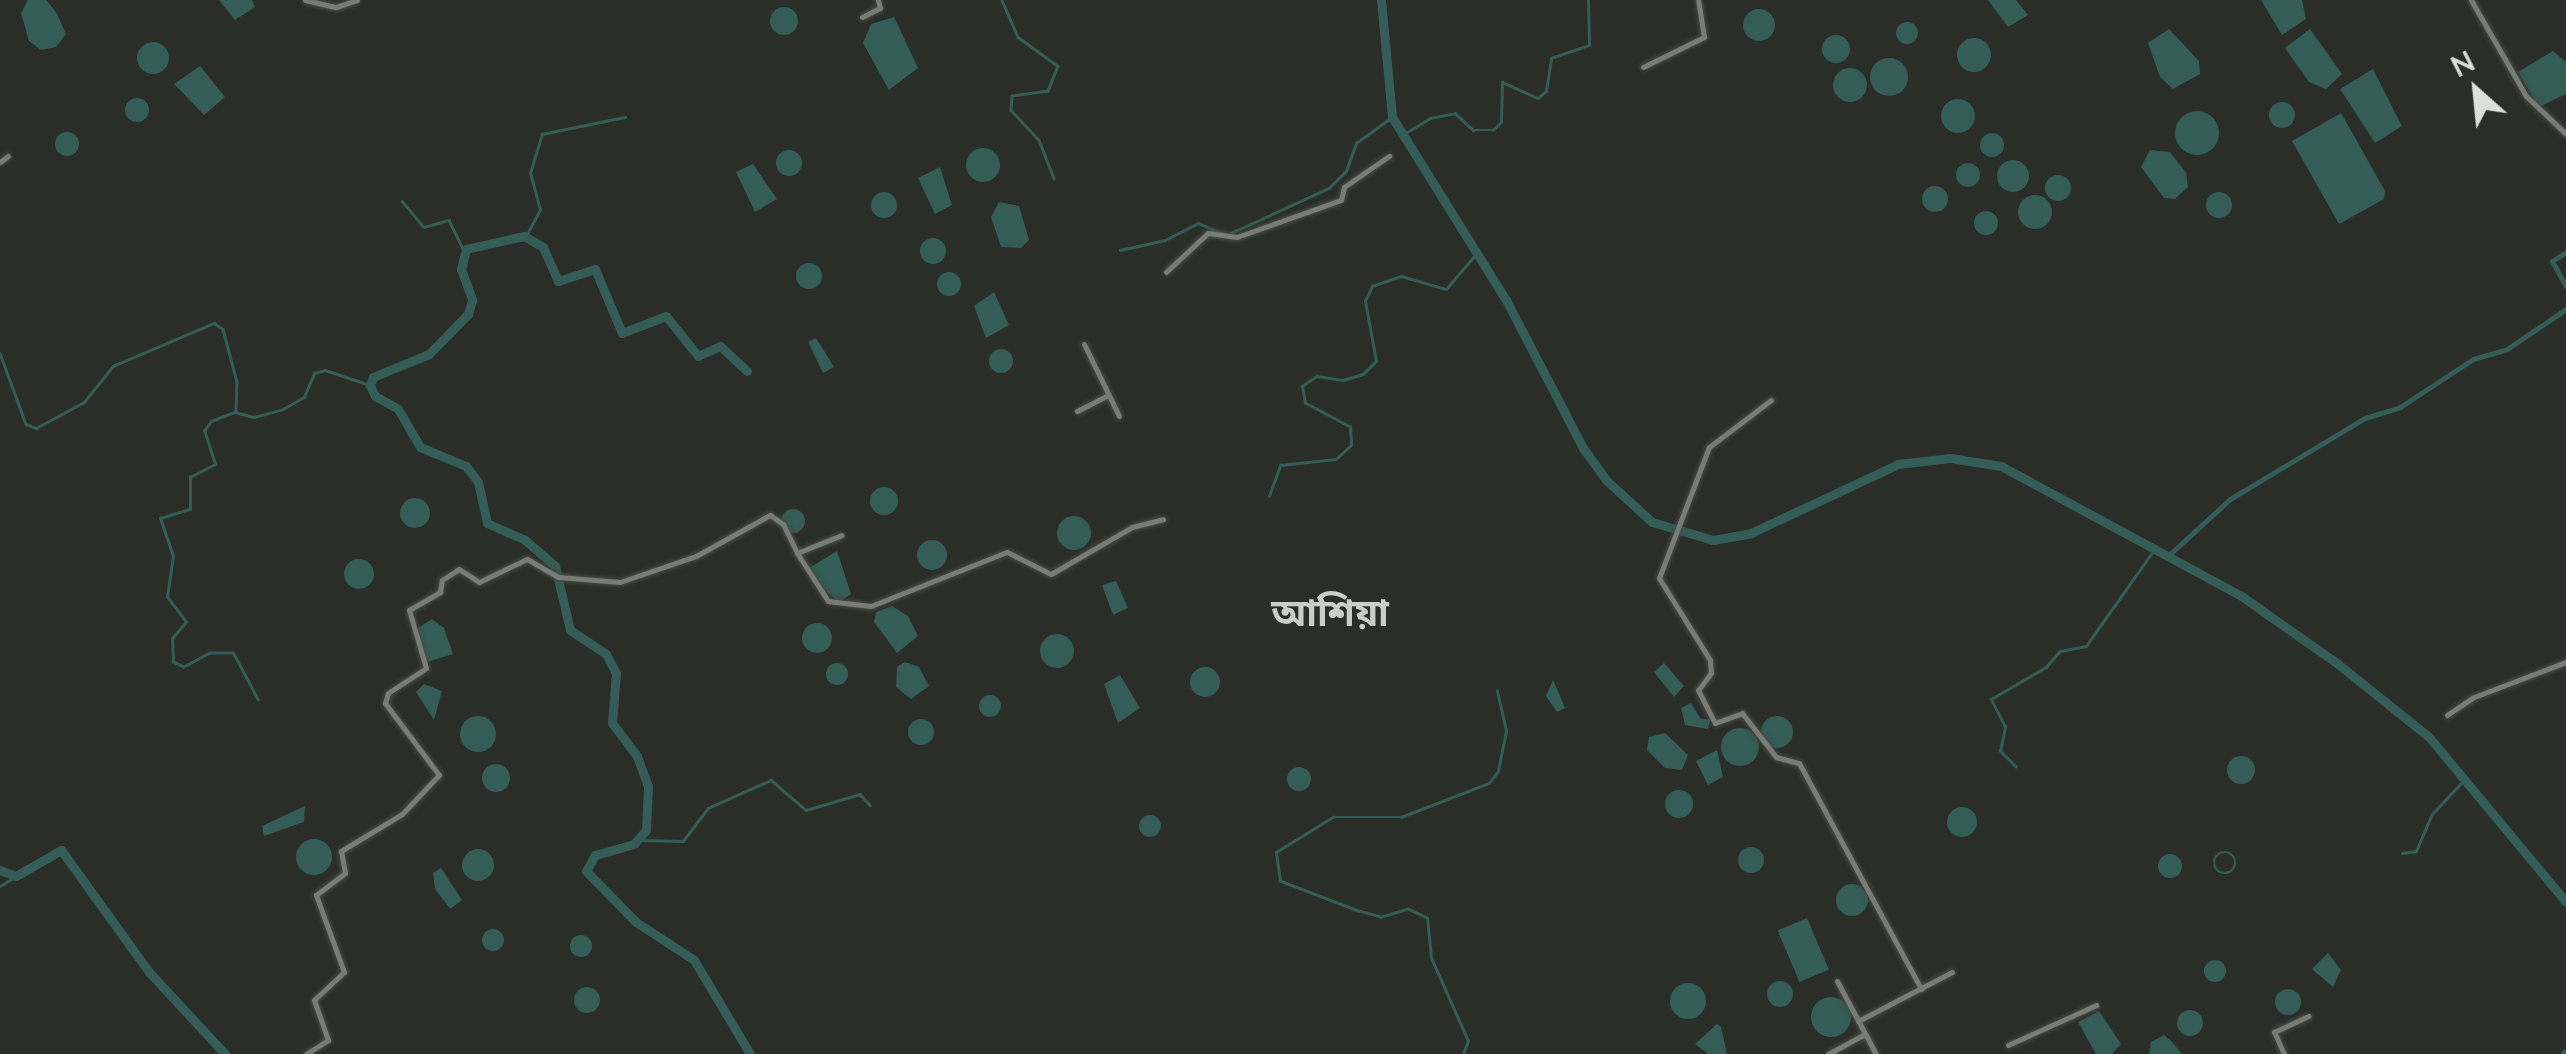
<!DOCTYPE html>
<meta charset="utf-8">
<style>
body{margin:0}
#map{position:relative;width:2566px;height:1054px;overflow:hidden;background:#2a2d28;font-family:Lato,"Noto Sans Bengali",sans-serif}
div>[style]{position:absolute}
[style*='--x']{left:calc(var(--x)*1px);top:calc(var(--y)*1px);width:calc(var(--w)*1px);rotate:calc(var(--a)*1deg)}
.water>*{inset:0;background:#335d56;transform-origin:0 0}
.round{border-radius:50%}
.stream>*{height:2.5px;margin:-1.25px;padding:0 1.25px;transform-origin:1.25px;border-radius:1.25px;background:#335d56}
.stream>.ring{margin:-1.25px;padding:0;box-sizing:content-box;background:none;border:2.5px solid #335d56;border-radius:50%}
.canal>*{height:5px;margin:-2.5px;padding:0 2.5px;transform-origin:2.5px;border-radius:2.5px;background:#335d56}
.river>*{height:9px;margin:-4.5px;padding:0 4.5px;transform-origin:4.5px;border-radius:4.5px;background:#335d56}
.roads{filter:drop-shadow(0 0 2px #484a46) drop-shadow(0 0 2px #484a46)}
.minor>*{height:5px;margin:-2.5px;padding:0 2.5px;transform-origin:2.5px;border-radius:2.5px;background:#787c76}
span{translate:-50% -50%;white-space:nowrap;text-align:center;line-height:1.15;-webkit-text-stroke:9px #2a2d28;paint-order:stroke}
.quarter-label{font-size:38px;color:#cbcec8;font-weight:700}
.north{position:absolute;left:2426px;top:40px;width:100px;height:100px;-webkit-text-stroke:8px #2a2d28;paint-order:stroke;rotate:333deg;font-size:28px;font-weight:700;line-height:40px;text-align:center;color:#dddfdc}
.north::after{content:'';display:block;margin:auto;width:35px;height:45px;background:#dddfdc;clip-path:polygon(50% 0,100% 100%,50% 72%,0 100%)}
</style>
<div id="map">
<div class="water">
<div style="clip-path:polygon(28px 0,46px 0,56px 12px,66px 34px,56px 47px,41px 50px,29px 41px,21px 13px)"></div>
<div style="clip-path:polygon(219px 0,252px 0,255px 7px,235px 20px)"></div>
<div style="clip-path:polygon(1988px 0,2016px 0,2028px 15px,2008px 27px)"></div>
<div style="clip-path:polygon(2261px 0,2302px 0,2306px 19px,2282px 35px)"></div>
<div class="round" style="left:770px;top:7px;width:28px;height:28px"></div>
<div class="round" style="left:1743px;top:9px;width:32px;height:32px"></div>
<div style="clip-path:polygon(894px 17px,918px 68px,889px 90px,863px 43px,871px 24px)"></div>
<div class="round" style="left:1896px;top:22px;width:22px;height:22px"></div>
<div style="clip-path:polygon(2169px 29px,2199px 61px,2200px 74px,2173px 89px,2160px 77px,2148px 43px)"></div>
<div style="clip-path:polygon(2310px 29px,2342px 74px,2326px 89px,2309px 82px,2285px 48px)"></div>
<div class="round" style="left:1822px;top:35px;width:28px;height:28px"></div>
<div class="round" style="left:1957px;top:38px;width:34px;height:34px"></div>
<div class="round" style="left:137px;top:42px;width:32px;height:32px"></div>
<div style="clip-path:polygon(2553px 51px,2566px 62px,2566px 94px,2539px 107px,2518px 72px)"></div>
<div class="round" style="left:1870px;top:58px;width:38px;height:38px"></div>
<div style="clip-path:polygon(200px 66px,225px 97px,204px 115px,174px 84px)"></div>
<div class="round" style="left:1833px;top:68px;width:34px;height:34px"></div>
<div style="clip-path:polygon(2373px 69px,2402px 126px,2375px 143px,2340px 89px)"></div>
<div class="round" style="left:125px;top:98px;width:24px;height:24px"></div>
<div class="round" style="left:1941px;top:99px;width:34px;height:34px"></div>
<div class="round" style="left:2269px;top:102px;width:26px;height:26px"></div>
<div class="round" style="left:2175px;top:111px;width:44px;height:44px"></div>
<div style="clip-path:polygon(2341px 113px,2385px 191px,2384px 199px,2339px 224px,2292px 141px)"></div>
<div class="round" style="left:55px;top:132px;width:24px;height:24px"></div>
<div class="round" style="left:1980px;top:133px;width:24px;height:24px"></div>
<div class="round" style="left:966px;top:148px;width:34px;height:34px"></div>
<div style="clip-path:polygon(2150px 150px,2170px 152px,2186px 173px,2188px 187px,2175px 199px,2164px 198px,2141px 167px)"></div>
<div class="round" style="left:776px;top:150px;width:26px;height:26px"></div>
<div class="round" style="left:1997px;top:160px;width:32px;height:32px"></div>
<div class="round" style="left:1956px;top:163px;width:24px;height:24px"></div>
<div style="clip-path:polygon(753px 164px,777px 199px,755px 212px,736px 172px)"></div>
<div style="clip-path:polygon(940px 167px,952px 205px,935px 214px,918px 178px)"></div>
<div class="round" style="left:2045px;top:175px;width:26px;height:26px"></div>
<div class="round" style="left:1922px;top:186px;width:26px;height:26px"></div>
<div class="round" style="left:871px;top:192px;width:26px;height:26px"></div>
<div class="round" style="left:2206px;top:192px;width:26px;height:26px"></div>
<div class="round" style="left:2018px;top:195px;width:34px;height:34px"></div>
<div style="clip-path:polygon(999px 202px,1019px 206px,1029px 240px,1021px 248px,1001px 247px,991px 217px)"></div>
<div class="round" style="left:1974px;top:211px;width:24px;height:24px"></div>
<div class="round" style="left:920px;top:238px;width:26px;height:26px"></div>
<div class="round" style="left:796px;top:263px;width:26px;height:26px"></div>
<div class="round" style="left:937px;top:272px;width:24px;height:24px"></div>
<div style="clip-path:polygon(994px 292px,1009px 325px,986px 338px,974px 306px)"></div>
<div style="clip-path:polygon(816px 338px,834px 367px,823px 373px,808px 342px)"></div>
<div class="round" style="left:989px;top:349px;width:24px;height:24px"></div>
<div class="round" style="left:870px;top:487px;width:28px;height:28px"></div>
<div class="round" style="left:400px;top:498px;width:30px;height:30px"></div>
<div class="round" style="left:781px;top:509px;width:24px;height:24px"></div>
<div class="round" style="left:1057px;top:516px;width:34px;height:34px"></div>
<div class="round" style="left:917px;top:540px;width:30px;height:30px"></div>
<div style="clip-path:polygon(837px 551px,851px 594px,839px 602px,810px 578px,809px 568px)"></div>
<div class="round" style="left:344px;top:559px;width:30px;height:30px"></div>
<div style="clip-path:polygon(1116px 581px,1128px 608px,1113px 615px,1102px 585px)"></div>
<div style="clip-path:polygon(892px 606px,908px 616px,918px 636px,897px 653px,874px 622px,876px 612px)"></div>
<div style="clip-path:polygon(432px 619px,444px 628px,453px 654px,427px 662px,416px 629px)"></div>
<div class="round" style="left:802px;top:623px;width:30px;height:30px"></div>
<div class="round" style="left:1040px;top:634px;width:34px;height:34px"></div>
<div style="clip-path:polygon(905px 662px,919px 667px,929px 686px,911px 699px,896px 687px,897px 667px)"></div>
<div class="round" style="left:826px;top:663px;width:22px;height:22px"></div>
<div style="clip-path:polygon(1664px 663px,1684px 686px,1674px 697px,1654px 672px)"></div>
<div class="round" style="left:1190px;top:667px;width:30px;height:30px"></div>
<div style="clip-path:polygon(1120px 675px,1140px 708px,1118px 723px,1104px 684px)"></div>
<div style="clip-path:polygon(1553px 680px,1565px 708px,1557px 712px,1546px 696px)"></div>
<div style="clip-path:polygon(424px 684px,442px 691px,434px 720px,416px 692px)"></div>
<div class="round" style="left:979px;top:695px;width:22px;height:22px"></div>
<div style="clip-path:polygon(1691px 703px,1700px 718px,1710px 720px,1708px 729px,1685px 725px,1681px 708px)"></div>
<div class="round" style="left:1761px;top:716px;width:32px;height:32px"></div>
<div class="round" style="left:460px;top:716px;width:36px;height:36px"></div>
<div class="round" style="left:908px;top:719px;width:26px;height:26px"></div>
<div class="round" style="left:1721px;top:728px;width:38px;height:38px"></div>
<div style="clip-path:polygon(1665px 733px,1688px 755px,1682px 770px,1665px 768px,1647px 750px,1649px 737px)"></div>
<div style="clip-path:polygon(1717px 750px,1723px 777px,1708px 785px,1696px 761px)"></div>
<div class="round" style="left:2227px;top:756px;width:28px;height:28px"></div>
<div class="round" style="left:482px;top:764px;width:28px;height:28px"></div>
<div class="round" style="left:1287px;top:767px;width:24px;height:24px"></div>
<div class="round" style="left:1665px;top:790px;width:28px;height:28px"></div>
<div style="clip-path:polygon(305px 806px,304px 822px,264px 836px,262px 826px)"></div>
<div class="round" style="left:1947px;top:807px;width:30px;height:30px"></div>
<div class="round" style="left:1139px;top:815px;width:22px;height:22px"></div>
<div class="round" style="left:296px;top:839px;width:36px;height:36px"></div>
<div class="round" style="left:1738px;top:847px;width:26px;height:26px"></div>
<div class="round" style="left:462px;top:849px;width:32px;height:32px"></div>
<div class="round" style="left:2158px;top:854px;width:24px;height:24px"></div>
<div style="clip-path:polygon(441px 868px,462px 900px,450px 909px,435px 889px,433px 873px)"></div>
<div class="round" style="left:1836px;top:884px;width:32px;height:32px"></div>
<div style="left:1807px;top:918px;width:56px;height:32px;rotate:67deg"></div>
<div class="round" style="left:482px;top:929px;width:22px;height:22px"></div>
<div class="round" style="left:570px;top:935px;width:22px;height:22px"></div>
<div style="clip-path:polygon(2328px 953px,2341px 970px,2333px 987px,2312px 969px)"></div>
<div class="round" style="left:2204px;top:960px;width:22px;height:22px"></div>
<div class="round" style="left:1767px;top:981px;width:26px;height:26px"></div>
<div class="round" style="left:1670px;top:983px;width:36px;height:36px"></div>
<div class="round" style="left:574px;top:987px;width:26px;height:26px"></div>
<div class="round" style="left:2275px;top:989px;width:26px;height:26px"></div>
<div class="round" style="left:1811px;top:997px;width:40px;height:40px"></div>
<div class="round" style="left:2177px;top:1010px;width:26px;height:26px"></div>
<div style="clip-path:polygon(2099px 1011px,2121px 1044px,2112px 1054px,2096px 1054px,2078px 1022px)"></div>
<div style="clip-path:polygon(1717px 1024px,1721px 1027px,1727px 1054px,1708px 1054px,1695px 1044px)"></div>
<div style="clip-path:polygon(2164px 1035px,2171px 1041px,2182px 1054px,2149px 1054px,2151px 1042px)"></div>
</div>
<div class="stream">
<div style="--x:1002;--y:0;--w:40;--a:66.6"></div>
<div style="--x:1018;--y:37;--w:49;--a:35.9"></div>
<div style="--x:1058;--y:66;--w:27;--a:112"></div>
<div style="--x:1048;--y:91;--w:36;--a:172"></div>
<div style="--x:1012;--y:96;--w:14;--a:94"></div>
<div style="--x:1011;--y:110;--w:41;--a:47"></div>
<div style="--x:1039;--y:140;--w:41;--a:68.5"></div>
<div style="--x:1402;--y:135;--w:33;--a:-31"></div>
<div style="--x:1430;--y:118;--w:25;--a:-11"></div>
<div style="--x:1455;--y:113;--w:25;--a:43"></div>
<div style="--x:1473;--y:130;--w:20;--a:0"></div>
<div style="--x:1493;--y:130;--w:11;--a:-45"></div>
<div style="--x:1501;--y:122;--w:40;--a:-88.6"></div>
<div style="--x:1502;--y:82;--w:39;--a:24"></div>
<div style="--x:1538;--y:98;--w:11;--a:-41"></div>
<div style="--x:1546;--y:91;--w:33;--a:-81"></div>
<div style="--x:1551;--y:58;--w:40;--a:-18.9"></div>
<div style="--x:1589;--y:45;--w:45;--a:-91.3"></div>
<div style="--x:402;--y:201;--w:34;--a:50"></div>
<div style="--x:424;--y:227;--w:26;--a:-16"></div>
<div style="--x:449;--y:220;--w:34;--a:64"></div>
<div style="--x:1231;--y:233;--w:108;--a:-24.7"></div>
<div style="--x:1329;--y:188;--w:24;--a:-45"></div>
<div style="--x:1346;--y:171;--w:30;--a:-70"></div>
<div style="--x:1356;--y:143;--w:44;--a:-35.8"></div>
<div style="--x:526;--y:236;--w:30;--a:-62"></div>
<div style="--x:540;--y:210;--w:38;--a:-105"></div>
<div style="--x:530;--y:173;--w:41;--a:-72.9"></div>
<div style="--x:542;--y:134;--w:85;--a:-11.6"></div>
<div style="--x:1120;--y:250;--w:46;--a:-12.5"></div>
<div style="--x:1165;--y:240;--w:37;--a:-27"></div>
<div style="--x:1198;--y:223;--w:28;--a:23"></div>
<div style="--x:0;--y:353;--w:76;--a:69.9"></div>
<div style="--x:26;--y:424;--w:11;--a:22"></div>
<div style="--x:36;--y:428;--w:55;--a:-28.4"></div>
<div style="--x:84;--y:402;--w:46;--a:-51.1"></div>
<div style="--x:113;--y:366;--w:110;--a:-23.1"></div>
<div style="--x:214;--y:323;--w:11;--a:34"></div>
<div style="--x:223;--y:329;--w:55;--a:75.2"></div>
<div style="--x:237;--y:382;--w:29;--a:92"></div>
<div style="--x:1269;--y:496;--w:33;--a:-70"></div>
<div style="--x:1280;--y:465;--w:56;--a:-6.1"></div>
<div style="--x:1336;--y:459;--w:21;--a:-43"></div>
<div style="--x:1351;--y:445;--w:18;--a:-93"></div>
<div style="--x:1350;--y:427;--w:51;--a:-151.9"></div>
<div style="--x:1305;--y:403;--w:17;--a:-100"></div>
<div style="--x:1302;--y:386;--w:18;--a:-34"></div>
<div style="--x:1317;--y:376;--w:26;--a:9"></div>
<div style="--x:1343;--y:380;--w:21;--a:-17"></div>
<div style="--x:1363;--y:374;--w:18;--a:-45"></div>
<div style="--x:1376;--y:361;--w:61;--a:-100.4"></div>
<div style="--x:1365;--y:301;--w:17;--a:-65"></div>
<div style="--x:1372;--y:286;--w:31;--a:-19"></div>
<div style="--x:1401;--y:276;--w:47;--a:16.1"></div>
<div style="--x:1446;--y:289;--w:46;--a:-49.4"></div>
<div style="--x:258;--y:700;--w:53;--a:-118"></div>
<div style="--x:233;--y:653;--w:23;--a:180"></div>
<div style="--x:210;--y:653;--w:30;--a:152"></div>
<div style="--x:184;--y:667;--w:12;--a:-156"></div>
<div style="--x:173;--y:662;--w:24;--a:-92"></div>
<div style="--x:172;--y:638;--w:21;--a:-49"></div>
<div style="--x:186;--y:622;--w:31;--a:-127"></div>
<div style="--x:167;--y:597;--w:41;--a:-81.7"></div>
<div style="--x:173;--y:556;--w:40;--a:-108.9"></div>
<div style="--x:160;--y:518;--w:31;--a:-17"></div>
<div style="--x:190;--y:509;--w:32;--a:-90"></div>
<div style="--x:190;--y:477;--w:28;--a:-27"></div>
<div style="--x:215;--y:464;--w:35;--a:-108"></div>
<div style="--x:204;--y:431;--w:12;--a:-55"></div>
<div style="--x:211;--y:421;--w:26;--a:-21"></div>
<div style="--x:235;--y:412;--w:20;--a:15"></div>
<div style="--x:254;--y:417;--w:30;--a:-15"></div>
<div style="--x:283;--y:409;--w:24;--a:-30"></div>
<div style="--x:304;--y:397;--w:26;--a:-67"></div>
<div style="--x:314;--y:373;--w:11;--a:-15"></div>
<div style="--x:325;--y:370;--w:47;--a:18.4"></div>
<div style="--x:2016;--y:767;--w:23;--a:-135"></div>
<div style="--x:2000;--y:751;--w:25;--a:-78"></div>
<div style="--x:2005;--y:727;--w:31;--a:-117"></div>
<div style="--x:1991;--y:699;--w:64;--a:-30.2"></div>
<div style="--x:2046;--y:667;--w:21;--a:-49"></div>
<div style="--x:2060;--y:651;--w:26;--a:-11"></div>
<div style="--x:2086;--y:646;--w:121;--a:-54.7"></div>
<div style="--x:641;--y:840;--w:42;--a:1.4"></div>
<div style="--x:683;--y:841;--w:41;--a:-52.9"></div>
<div style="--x:708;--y:808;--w:69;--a:-24"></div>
<div style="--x:771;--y:780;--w:46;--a:40.6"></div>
<div style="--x:806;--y:810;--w:56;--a:-16.5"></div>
<div style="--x:860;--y:794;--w:15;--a:48"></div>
<div class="ring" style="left:2214px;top:852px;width:19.5px;height:19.5px"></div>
<div style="--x:2402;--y:853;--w:14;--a:-8"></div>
<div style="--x:2416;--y:851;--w:40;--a:-66.6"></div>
<div style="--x:2432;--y:814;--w:48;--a:-46.7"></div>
<div style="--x:0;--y:886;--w:19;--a:-32"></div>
<div style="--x:1463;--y:1054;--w:14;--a:-69"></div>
<div style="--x:1468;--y:1041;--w:91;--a:-114"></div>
<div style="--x:1431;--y:958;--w:40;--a:-95.7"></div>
<div style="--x:1427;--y:918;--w:21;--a:-155"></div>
<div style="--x:1408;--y:909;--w:28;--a:163"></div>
<div style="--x:1381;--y:917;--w:24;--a:-165"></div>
<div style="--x:1358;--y:911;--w:84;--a:-159"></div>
<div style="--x:1280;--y:881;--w:29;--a:-98"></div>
<div style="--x:1276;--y:852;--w:67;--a:-31.6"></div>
<div style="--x:1333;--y:817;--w:68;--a:0"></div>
<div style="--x:1401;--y:817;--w:94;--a:-21.1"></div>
<div style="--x:1489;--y:783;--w:15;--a:-53"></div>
<div style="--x:1498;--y:771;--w:41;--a:-78.7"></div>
<div style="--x:1506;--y:731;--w:41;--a:-102.7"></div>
</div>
<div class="canal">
<div style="--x:2566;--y:252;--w:17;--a:147"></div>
<div style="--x:2552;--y:261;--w:29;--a:61"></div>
<div style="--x:2170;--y:554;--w:81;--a:-42.5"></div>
<div style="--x:2230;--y:499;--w:157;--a:-31"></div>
<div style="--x:2365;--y:418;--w:37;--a:-17"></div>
<div style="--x:2400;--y:407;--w:87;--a:-33.3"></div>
<div style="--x:2473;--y:359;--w:35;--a:-16"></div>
<div style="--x:2507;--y:349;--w:71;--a:-34.1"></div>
</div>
<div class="river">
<div style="--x:1381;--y:0;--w:118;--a:84.6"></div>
<div style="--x:1392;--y:117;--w:216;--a:58.1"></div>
<div style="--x:1506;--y:300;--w:167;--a:62.5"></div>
<div style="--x:1583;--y:448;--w:39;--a:54"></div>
<div style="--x:1606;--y:480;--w:62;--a:42.4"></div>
<div style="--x:1652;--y:522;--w:64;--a:16.4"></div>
<div style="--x:1713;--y:540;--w:39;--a:-10"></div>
<div style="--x:1751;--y:533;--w:162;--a:-25.1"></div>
<div style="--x:1898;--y:464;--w:52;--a:-6.6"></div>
<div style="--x:1950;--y:458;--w:52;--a:8.9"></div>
<div style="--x:2001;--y:466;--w:272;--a:28.4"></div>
<div style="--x:2240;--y:595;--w:120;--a:35.1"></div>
<div style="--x:2338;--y:664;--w:117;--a:38.7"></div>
<div style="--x:2429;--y:737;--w:214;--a:50.3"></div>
<div style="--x:747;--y:371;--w:37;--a:-137"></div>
<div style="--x:720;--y:346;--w:24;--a:156"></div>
<div style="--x:698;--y:356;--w:51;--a:-128.7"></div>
<div style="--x:666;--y:316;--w:47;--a:158.9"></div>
<div style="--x:622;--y:333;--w:69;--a:-112.9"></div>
<div style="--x:595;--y:269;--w:39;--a:162"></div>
<div style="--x:558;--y:281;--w:37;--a:-114"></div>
<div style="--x:543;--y:247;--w:22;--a:-150"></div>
<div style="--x:524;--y:236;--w:59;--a:167.4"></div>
<div style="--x:466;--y:249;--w:21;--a:104"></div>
<div style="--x:461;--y:269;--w:33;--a:70"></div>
<div style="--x:472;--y:300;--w:15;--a:106"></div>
<div style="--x:468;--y:314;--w:56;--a:134.3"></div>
<div style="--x:429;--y:354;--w:61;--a:157.7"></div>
<div style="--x:373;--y:377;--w:9;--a:111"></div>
<div style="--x:370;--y:385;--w:12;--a:66"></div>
<div style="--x:375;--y:396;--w:26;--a:29"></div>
<div style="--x:398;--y:409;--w:44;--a:59.9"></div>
<div style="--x:420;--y:447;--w:50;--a:22.4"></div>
<div style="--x:466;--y:466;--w:20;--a:53"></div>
<div style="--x:478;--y:482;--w:42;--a:77.6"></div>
<div style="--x:487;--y:523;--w:42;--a:24.1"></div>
<div style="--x:525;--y:540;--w:40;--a:41"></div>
<div style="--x:555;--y:566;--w:66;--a:76.8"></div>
<div style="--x:570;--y:630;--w:43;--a:33.7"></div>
<div style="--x:606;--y:654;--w:21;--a:62"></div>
<div style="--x:616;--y:673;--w:50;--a:94.6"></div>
<div style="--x:612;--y:723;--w:41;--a:52.9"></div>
<div style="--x:637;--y:756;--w:32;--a:70"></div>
<div style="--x:648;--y:786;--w:44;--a:92.6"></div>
<div style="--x:646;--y:830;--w:18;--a:131"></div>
<div style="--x:634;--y:844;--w:41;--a:164.2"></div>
<div style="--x:595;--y:855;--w:18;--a:119"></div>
<div style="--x:586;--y:871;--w:71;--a:45.6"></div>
<div style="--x:636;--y:922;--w:69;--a:33.2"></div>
<div style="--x:694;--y:960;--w:109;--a:59.2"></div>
<div style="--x:0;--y:870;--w:17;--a:21"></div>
<div style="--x:16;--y:876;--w:52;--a:-30"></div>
<div style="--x:61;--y:850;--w:150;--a:54.2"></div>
<div style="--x:149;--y:972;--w:112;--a:47.2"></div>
<div style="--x:2565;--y:1054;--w:1;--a:-45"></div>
</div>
<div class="roads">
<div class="minor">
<div style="--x:305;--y:0;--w:32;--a:13"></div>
<div style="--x:336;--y:7;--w:22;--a:-18"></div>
<div style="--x:2471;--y:0;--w:111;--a:60.2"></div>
<div style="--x:2526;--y:96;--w:55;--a:43.5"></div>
<div style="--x:862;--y:17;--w:20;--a:-27"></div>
<div style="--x:880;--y:8;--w:8;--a:-104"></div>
<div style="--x:1643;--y:67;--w:68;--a:-26.2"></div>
<div style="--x:1704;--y:37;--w:37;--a:-99"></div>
<div style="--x:0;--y:162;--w:10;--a:-37"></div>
<div style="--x:1166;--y:272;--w:57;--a:-42.9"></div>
<div style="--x:1208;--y:233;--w:29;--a:8"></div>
<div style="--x:1237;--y:237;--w:110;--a:-19.6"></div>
<div style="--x:1341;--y:200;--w:13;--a:-77"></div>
<div style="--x:1344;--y:187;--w:55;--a:-34.6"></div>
<div style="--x:1084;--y:344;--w:80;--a:64.1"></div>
<div style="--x:1771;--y:400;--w:78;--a:142.8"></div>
<div style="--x:1709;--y:447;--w:140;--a:110.9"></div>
<div style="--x:1659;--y:578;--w:97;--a:58.1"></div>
<div style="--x:1710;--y:660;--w:13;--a:86"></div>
<div style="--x:1711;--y:673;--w:21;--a:127"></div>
<div style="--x:1698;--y:690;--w:37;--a:63"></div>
<div style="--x:1715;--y:723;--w:29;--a:-20"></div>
<div style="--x:1742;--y:713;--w:56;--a:52.3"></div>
<div style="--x:1776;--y:757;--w:24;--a:15"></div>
<div style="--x:1799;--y:763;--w:257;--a:61.6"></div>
<div style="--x:1077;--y:411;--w:34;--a:-27"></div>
<div style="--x:797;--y:553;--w:57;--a:57.1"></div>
<div style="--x:828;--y:601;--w:43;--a:6.6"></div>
<div style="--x:871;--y:606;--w:146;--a:-21.7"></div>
<div style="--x:1007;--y:552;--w:49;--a:26.6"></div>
<div style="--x:1051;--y:574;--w:94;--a:-30.1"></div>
<div style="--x:1132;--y:527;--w:32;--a:-14"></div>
<div style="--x:2447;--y:715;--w:32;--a:-34"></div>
<div style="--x:2474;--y:697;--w:98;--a:-20.8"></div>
<div style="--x:1837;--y:981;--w:83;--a:61.9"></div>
<div style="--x:1858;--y:1021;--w:106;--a:-27.5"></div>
<div style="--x:2008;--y:1045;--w:97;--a:-24.4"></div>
<div style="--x:306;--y:1054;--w:26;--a:-32"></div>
<div style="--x:328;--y:1040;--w:42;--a:-109.3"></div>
<div style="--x:314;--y:1000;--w:41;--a:-43"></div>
<div style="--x:344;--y:972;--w:82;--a:-110"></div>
<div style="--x:316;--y:895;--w:36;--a:-37"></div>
<div style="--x:345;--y:873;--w:22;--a:-100"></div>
<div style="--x:341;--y:851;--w:71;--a:-31.2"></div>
<div style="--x:402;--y:814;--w:54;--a:-46.5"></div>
<div style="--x:439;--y:775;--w:90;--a:-126.9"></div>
<div style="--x:385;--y:703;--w:10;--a:-73"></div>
<div style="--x:388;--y:693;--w:45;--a:-33.3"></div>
<div style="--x:426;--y:668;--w:60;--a:-106.3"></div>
<div style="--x:409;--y:610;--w:36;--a:-30"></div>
<div style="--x:440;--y:592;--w:12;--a:-81"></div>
<div style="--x:442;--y:580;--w:20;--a:-33"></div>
<div style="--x:459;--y:569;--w:24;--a:33"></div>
<div style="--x:479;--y:582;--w:53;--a:-25.6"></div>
<div style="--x:527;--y:559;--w:36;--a:30"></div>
<div style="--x:558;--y:577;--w:62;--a:4.6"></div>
<div style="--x:620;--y:582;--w:80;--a:-18.9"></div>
<div style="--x:696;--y:556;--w:85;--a:-29"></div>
<div style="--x:770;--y:515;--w:16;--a:35"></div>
<div style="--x:783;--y:524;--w:32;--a:64"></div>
<div style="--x:797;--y:553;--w:48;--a:-21.8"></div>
<div style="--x:1828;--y:1054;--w:42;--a:-28.4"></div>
<div style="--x:2284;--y:1054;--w:24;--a:-114"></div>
<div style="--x:2274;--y:1032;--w:38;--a:-25"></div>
</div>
</div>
<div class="quarter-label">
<span style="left:1330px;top:612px">আশিয়া</span>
</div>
<div class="north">N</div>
</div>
